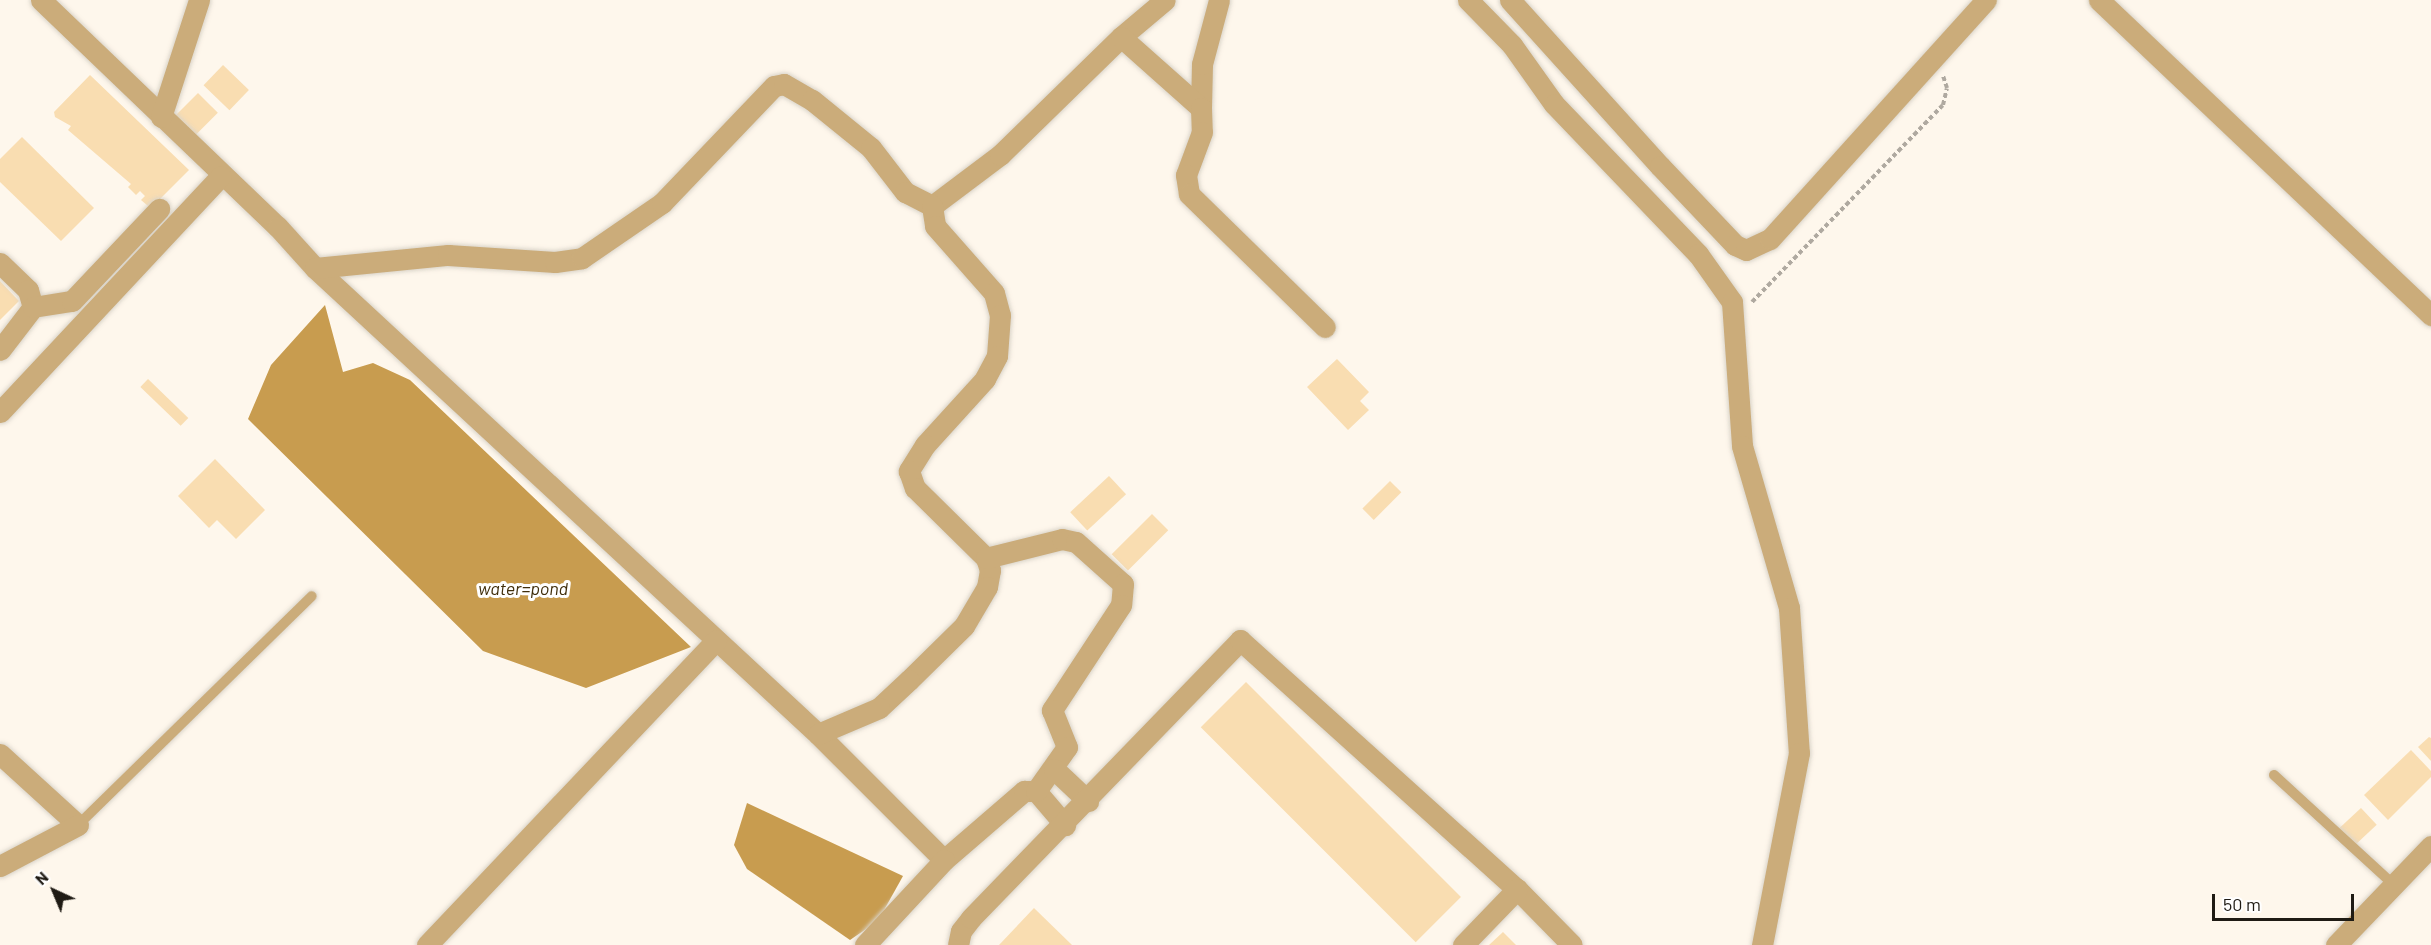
<!DOCTYPE html>
<style>
body{margin:0}
#map{position:relative;width:2431px;height:945px;overflow:hidden;background:#fef7ec;font-family:Barlow,sans-serif}
div>[style]{position:absolute}
[style*='--x']{left:calc(var(--x)*1px);top:calc(var(--y)*1px);width:calc(var(--w)*1px);rotate:calc(var(--a)*1deg)}
.water>*{inset:0;background:#c89c4f}
.building>*{inset:0;background:#f9ddb1;transform-origin:0 0}
.path>*{height:4px;margin-top:-2px;transform-origin:0;background:repeating-linear-gradient(90deg,#afa9a0 0 4.5px,transparent 0 7.5px)}
.roads{filter:drop-shadow(0 0 2px #dad4c9) drop-shadow(0 0 2px #dad4c9)}
.service>*{height:10px;margin:-5px;padding:0 5px;transform-origin:5px;border-radius:5px;background:#cbac7a}
.minor>*{height:21px;margin:-10.5px;padding:0 10.5px;transform-origin:10.5px;border-radius:10.5px;background:#cbac7a}
span{translate:-50% -50%;white-space:nowrap;text-align:center;line-height:1.15;-webkit-text-stroke:6px #fff;paint-order:stroke}
.water-label{font-size:18px;color:#402e0b;font-style:italic}
.north{position:absolute;left:24px;top:861px;width:60px;height:60px;-webkit-text-stroke:4px #fff;paint-order:stroke;rotate:316deg;font-size:16px;font-weight:700;line-height:24px;text-align:center;color:#1f1b14}
.north::after{content:'';display:block;margin:auto;width:21px;height:27px;background:#1f1b14;clip-path:polygon(50% 0,100% 100%,50% 72%,0 100%)}
.scale{position:absolute;left:2212px;top:894px;width:142px;height:27px;box-sizing:border-box;border:3px solid #1f1b14;border-top:0;padding-left:8px;font-size:18px;line-height:21px;white-space:nowrap;color:#1f1b14;-webkit-text-stroke:4px #fff;paint-order:stroke}
</style>
<div id="map">
<div class="water">
<div style="clip-path:polygon(325px 305px,343px 372px,373px 363px,410px 380px,691px 647px,586px 688px,483px 651px,248px 419px,271px 365px)"></div>
<div style="clip-path:polygon(747px 803px,903px 876px,878px 921px,850px 940px,747px 869px,734px 845px)"></div>
</div>
<div class="building">
<div style="left:223px;top:65px;width:36px;height:28px;rotate:44deg"></div>
<div style="clip-path:polygon(90px 75px,189px 170px,155px 204px,148px 206px,141px 200px,145px 196px,140px 191px,136px 195px,128px 187px,131px 184px,68px 130px,71px 126px,55px 117px,54px 112px)"></div>
<div style="left:198px;top:93px;width:28px;height:36px;rotate:45deg"></div>
<div style="clip-path:polygon(22px 137px,94px 208px,61px 241px,0 182px,0 159px)"></div>
<div style="clip-path:polygon(0 281px,19px 301px,0 320px)"></div>
<div style="clip-path:polygon(1337px 359px,1369px 392px,1360px 401px,1369px 410px,1348px 430px,1307px 387px)"></div>
<div style="left:148px;top:379px;width:56px;height:11px;rotate:44deg"></div>
<div style="clip-path:polygon(215px 459px,265px 510px,236px 539px,217px 520px,209px 528px,178px 496px)"></div>
<div style="left:1109px;top:476px;width:25px;height:53px;rotate:47deg"></div>
<div style="left:1390px;top:481px;width:16px;height:39px;rotate:45deg"></div>
<div style="left:1152px;top:514px;width:23px;height:57px;rotate:45deg"></div>
<div style="left:1246px;top:682px;width:304px;height:64px;rotate:45deg"></div>
<div style="clip-path:polygon(2429px 737px,2431px 738px,2431px 761px,2418px 747px)"></div>
<div style="clip-path:polygon(2411px 750px,2431px 771px,2431px 777px,2388px 820px,2364px 795px)"></div>
<div style="left:2361px;top:808px;width:23px;height:32px;rotate:47deg"></div>
<div style="clip-path:polygon(1034px 908px,1072px 945px,999px 945px)"></div>
<div style="clip-path:polygon(1503px 932px,1516px 945px,1489px 945px)"></div>
</div>
<div class="path">
<div style="--x:1752;--y:302;--w:274;--a:-45.9"></div>
<div style="--x:1943;--y:105;--w:17;--a:-77"></div>
<div style="--x:1947;--y:88;--w:13;--a:-108"></div>
</div>
<div class="roads">
<div class="service">
<div style="--x:2274;--y:775;--w:163;--a:42.5"></div>
<div style="--x:78;--y:825;--w:327;--a:-44.4"></div>
</div>
<div class="minor">
<div style="--x:41;--y:0;--w:328;--a:43.8"></div>
<div style="--x:278;--y:227;--w:55;--a:47.9"></div>
<div style="--x:315;--y:268;--w:686;--a:42.81"></div>
<div style="--x:818;--y:734;--w:178;--a:45"></div>
<div style="--x:944;--y:860;--w:106;--a:-40.8"></div>
<div style="--x:1024;--y:791;--w:12;--a:0"></div>
<div style="--x:1036;--y:791;--w:45;--a:49.5"></div>
<div style="--x:1468;--y:0;--w:63;--a:45.6"></div>
<div style="--x:1512;--y:45;--w:72;--a:54.6"></div>
<div style="--x:1554;--y:104;--w:208;--a:46.2"></div>
<div style="--x:1698;--y:254;--w:59;--a:54.7"></div>
<div style="--x:1732;--y:302;--w:144;--a:86"></div>
<div style="--x:1742;--y:446;--w:169;--a:73.8"></div>
<div style="--x:1789;--y:608;--w:145;--a:86.1"></div>
<div style="--x:1799;--y:753;--w:196;--a:100.9"></div>
<div style="--x:1510;--y:0;--w:224;--a:47.9"></div>
<div style="--x:1660;--y:166;--w:109;--a:46.5"></div>
<div style="--x:1735;--y:245;--w:12;--a:24"></div>
<div style="--x:1746;--y:250;--w:26;--a:-25"></div>
<div style="--x:1770;--y:239;--w:322;--a:-47.9"></div>
<div style="--x:2099;--y:0;--w:458;--a:43.5"></div>
<div style="--x:1121;--y:37;--w:57;--a:-40.1"></div>
<div style="--x:1201;--y:108;--w:44;--a:-88.7"></div>
<div style="--x:1202;--y:64;--w:66;--a:-75.1"></div>
<div style="--x:161;--y:117;--w:123;--a:-72"></div>
<div style="--x:932;--y:206;--w:85;--a:-36.9"></div>
<div style="--x:1000;--y:155;--w:169;--a:-44.3"></div>
<div style="--x:1121;--y:37;--w:107;--a:41.6"></div>
<div style="--x:1201;--y:108;--w:24;--a:88"></div>
<div style="--x:1202;--y:132;--w:46;--a:110.4"></div>
<div style="--x:1186;--y:175;--w:19;--a:81"></div>
<div style="--x:1189;--y:194;--w:190;--a:44.4"></div>
<div style="--x:0;--y:263;--w:39;--a:44"></div>
<div style="--x:28;--y:290;--w:18;--a:74"></div>
<div style="--x:33;--y:307;--w:54;--a:127.5"></div>
<div style="--x:315;--y:268;--w:134;--a:-5.6"></div>
<div style="--x:448;--y:255;--w:107;--a:3.7"></div>
<div style="--x:555;--y:262;--w:27;--a:-8"></div>
<div style="--x:582;--y:258;--w:97;--a:-34.5"></div>
<div style="--x:662;--y:203;--w:162;--a:-46.3"></div>
<div style="--x:774;--y:86;--w:10;--a:-11"></div>
<div style="--x:784;--y:84;--w:32;--a:30"></div>
<div style="--x:812;--y:100;--w:76;--a:39.1"></div>
<div style="--x:871;--y:148;--w:56;--a:52.3"></div>
<div style="--x:905;--y:192;--w:30;--a:27"></div>
<div style="--x:932;--y:206;--w:20;--a:81"></div>
<div style="--x:935;--y:226;--w:89;--a:48.6"></div>
<div style="--x:994;--y:293;--w:23;--a:75"></div>
<div style="--x:1000;--y:315;--w:41;--a:94.2"></div>
<div style="--x:997;--y:356;--w:26;--a:118"></div>
<div style="--x:985;--y:379;--w:89;--a:132.3"></div>
<div style="--x:925;--y:445;--w:31;--a:122"></div>
<div style="--x:909;--y:471;--w:18;--a:71"></div>
<div style="--x:915;--y:488;--w:100;--a:44.6"></div>
<div style="--x:986;--y:558;--w:13;--a:72"></div>
<div style="--x:990;--y:570;--w:17;--a:100"></div>
<div style="--x:987;--y:587;--w:45;--a:120.5"></div>
<div style="--x:964;--y:626;--w:77;--a:135.5"></div>
<div style="--x:909;--y:680;--w:41;--a:137"></div>
<div style="--x:879;--y:708;--w:66;--a:156.9"></div>
<div style="--x:33;--y:307;--w:39;--a:-9"></div>
<div style="--x:72;--y:301;--w:127;--a:-46.6"></div>
<div style="--x:0;--y:412;--w:323;--a:-46.9"></div>
<div style="--x:986;--y:558;--w:78;--a:-14"></div>
<div style="--x:1062;--y:539;--w:14;--a:12"></div>
<div style="--x:1076;--y:542;--w:63;--a:41.8"></div>
<div style="--x:1123;--y:584;--w:21;--a:95"></div>
<div style="--x:1121;--y:605;--w:126;--a:123.3"></div>
<div style="--x:1052;--y:710;--w:40;--a:68"></div>
<div style="--x:1067;--y:747;--w:54;--a:125.2"></div>
<div style="--x:0;--y:754;--w:105;--a:42.3"></div>
<div style="--x:78;--y:825;--w:88;--a:152.3"></div>
<div style="--x:1054;--y:769;--w:47;--a:43.3"></div>
<div style="--x:427;--y:945;--w:420;--a:-46.5"></div>
<div style="--x:865;--y:945;--w:116;--a:-47.1"></div>
<div style="--x:958;--y:945;--w:14;--a:-78"></div>
<div style="--x:961;--y:931;--w:16;--a:-52"></div>
<div style="--x:971;--y:918;--w:387;--a:-45.9"></div>
<div style="--x:1240;--y:640;--w:372;--a:42"></div>
<div style="--x:1517;--y:889;--w:78;--a:45.5"></div>
<div style="--x:1463;--y:945;--w:78;--a:-46"></div>
<div style="--x:2336;--y:945;--w:137;--a:-46.2"></div>
</div>
</div>
<div class="water-label">
<span style="left:523px;top:588px">water=pond</span>
</div>
<div class="north">N</div>
<div class="scale">50 m</div>
</div>
